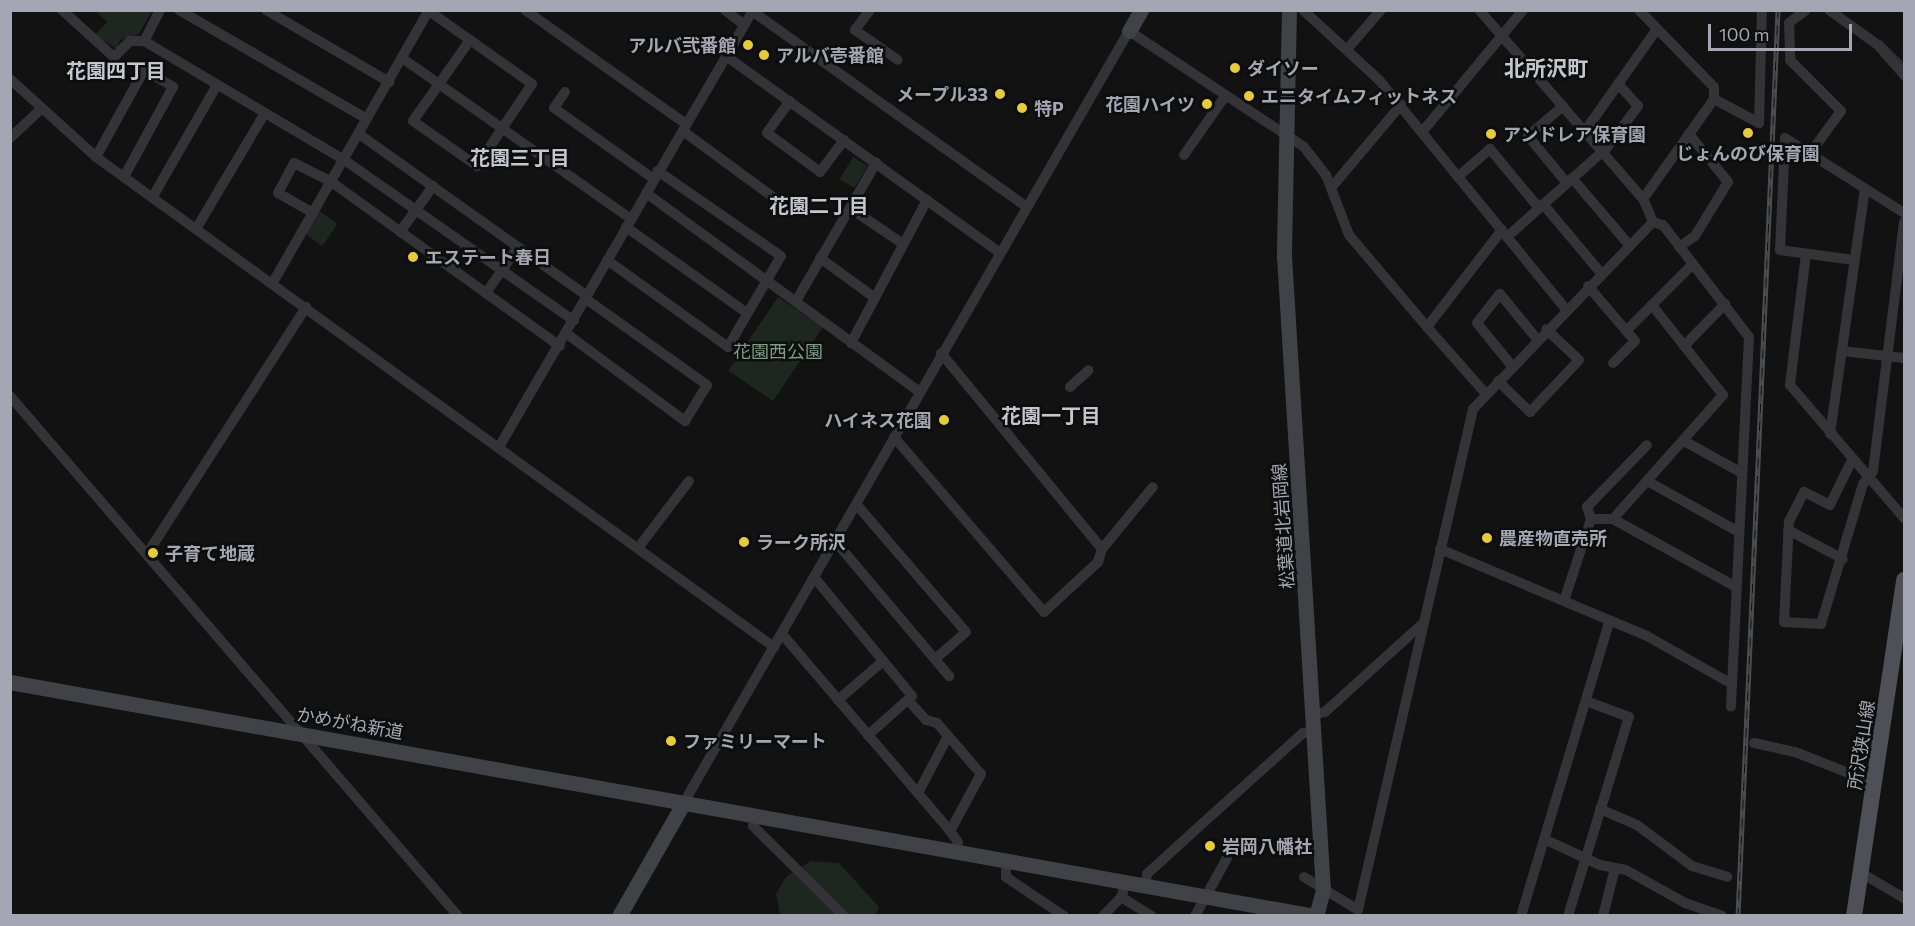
<!DOCTYPE html>
<meta charset="utf-8">
<style>
body{margin:0}
#map{position:relative;width:1915px;height:926px;overflow:hidden;background:#121213;font-family:Commissioner,"Noto Sans JP",sans-serif}
div>[style]{position:absolute}
[style*='--x']{left:calc(var(--x)*1px);top:calc(var(--y)*1px);width:calc(var(--w)*1px);rotate:calc(var(--a)*1deg)}
.green>*{inset:0;background:#1e2620;transform-origin:0 0}
.stream>*{height:3px;margin:-1.5px;padding:0 1.5px;transform-origin:1.5px;border-radius:1.5px;background:#292e36}
.street>*{height:10px;margin:-5px;padding:0 5px;transform-origin:5px;border-radius:5px;background:#333338}
.secondary>*{height:15px;margin:-7.5px;padding:0 7.5px;transform-origin:7.5px;border-radius:7.5px;background:#414248}
.primary>*{height:16px;margin:-8px;padding:0 8px;transform-origin:8px;border-radius:8px;background:#4f4f57}
.rail>*{height:5px;margin-top:-2.5px;transform-origin:0;background:repeating-linear-gradient(90deg,#0d0d0e 0 9px,#4c4d53 0 18px);box-sizing:border-box;border-block:2px solid #4c4d53}
.dots>*{width:16px;height:16px;translate:-50% -50%;box-sizing:border-box;border:3px solid #0d0d0e;border-radius:50%}
span{translate:-50% -50%;white-space:nowrap;text-align:center;line-height:1.15;-webkit-text-stroke:5px #0d0d0e;paint-order:stroke}
.poi-label{font-size:18px;color:#a4a6b3;font-weight:700}
.right{translate:-100% -50%;text-align:right}
.left{translate:0 -50%;text-align:left}
.park-label{font-size:18px;color:#7c9d84}
.street-label{font-size:18px;color:#a4a6b3}
.neighbourhood-label{font-size:20px;color:#c5c6cf;font-weight:700}
.quarter-label{font-size:21px;color:#c5c6cf;font-weight:700}
.frame{position:absolute;inset:0;border:12px solid #a4a6b3;pointer-events:none}
.scale{position:absolute;left:1708px;top:24px;width:144px;height:27px;box-sizing:border-box;border:3px solid #a4a6b3;border-top:0;padding-left:8px;font-size:18px;line-height:21px;white-space:nowrap;color:#a4a6b3;-webkit-text-stroke:4px #0d0d0e;paint-order:stroke}
</style>
<div id="map">
<div class="green">
<div style="clip-path:polygon(96px 11px,152px 11px,139px 34px,120px 40px,117px 49px,95px 35px,107px 22px)"></div>
<div style="left:853px;top:157px;width:17px;height:26px;rotate:31deg"></div>
<div style="left:318px;top:210px;width:24px;height:27px;rotate:35deg"></div>
<div style="left:778px;top:297px;width:54px;height:89px;rotate:34deg"></div>
<div style="clip-path:polygon(811px 861px,839px 863px,879px 907px,876px 915px,780px 915px,776px 894px,786px 877px)"></div>
</div>
<div class="stream">
<div style="--x:1880;--y:41;--w:34;--a:45"></div>
</div>
<div class="street">
<div style="--x:62;--y:10;--w:70;--a:42.1"></div>
<div style="--x:114;--y:57;--w:23;--a:-45"></div>
<div style="--x:130;--y:41;--w:14;--a:0"></div>
<div style="--x:160;--y:10;--w:35;--a:117"></div>
<div style="--x:144;--y:41;--w:231;--a:30.7"></div>
<div style="--x:343;--y:159;--w:282;--a:35"></div>
<div style="--x:179;--y:10;--w:217;--a:30.1"></div>
<div style="--x:266;--y:10;--w:143;--a:30.3"></div>
<div style="--x:525;--y:10;--w:197;--a:35.3"></div>
<div style="--x:725;--y:10;--w:24;--a:38"></div>
<div style="--x:870;--y:10;--w:25;--a:127"></div>
<div style="--x:855;--y:30;--w:52;--a:34.9"></div>
<div style="--x:1303;--y:10;--w:103;--a:42.6"></div>
<div style="--x:1379;--y:80;--w:294;--a:50.8"></div>
<div style="--x:1639;--y:10;--w:107;--a:45.8"></div>
<div style="--x:1714;--y:87;--w:12;--a:90"></div>
<div style="--x:1806;--y:10;--w:21;--a:143"></div>
<div style="--x:1789;--y:23;--w:37;--a:88"></div>
<div style="--x:1790;--y:60;--w:72;--a:45"></div>
<div style="--x:1841;--y:111;--w:51;--a:126.2"></div>
<div style="--x:1829;--y:10;--w:60;--a:35.5"></div>
<div style="--x:1878;--y:45;--w:40;--a:49"></div>
<div style="--x:429;--y:11;--w:126;--a:35.3"></div>
<div style="--x:532;--y:84;--w:99;--a:123.9"></div>
<div style="--x:477;--y:166;--w:78;--a:-144.9"></div>
<div style="--x:413;--y:121;--w:99;--a:-54.9"></div>
<div style="--x:752;--y:11;--w:338;--a:35.5"></div>
<div style="--x:1348;--y:48;--w:50;--a:-49"></div>
<div style="--x:726;--y:56;--w:337;--a:35.7"></div>
<div style="--x:402;--y:58;--w:280;--a:35.1"></div>
<div style="--x:10;--y:79;--w:116;--a:42.2"></div>
<div style="--x:96;--y:157;--w:837;--a:35.86"></div>
<div style="--x:565;--y:92;--w:19;--a:125"></div>
<div style="--x:554;--y:108;--w:123;--a:35.4"></div>
<div style="--x:790;--y:101;--w:39;--a:126"></div>
<div style="--x:767;--y:133;--w:66;--a:36.3"></div>
<div style="--x:820;--y:172;--w:40;--a:-53"></div>
<div style="--x:1563;--y:106;--w:46;--a:139.4"></div>
<div style="--x:1528;--y:136;--w:60;--a:50.4"></div>
<div style="--x:683;--y:131;--w:132;--a:36.3"></div>
<div style="--x:1423;--y:131;--w:157;--a:-50.4"></div>
<div style="--x:1585;--y:131;--w:125;--a:-54.8"></div>
<div style="--x:359;--y:134;--w:280;--a:35.4"></div>
<div style="--x:10;--y:138;--w:42;--a:-43.1"></div>
<div style="--x:1603;--y:153;--w:59;--a:-53.3"></div>
<div style="--x:1638;--y:106;--w:30;--a:-132"></div>
<div style="--x:1184;--y:155;--w:73;--a:-55"></div>
<div style="--x:96;--y:157;--w:99;--a:-61.1"></div>
<div style="--x:144;--y:70;--w:34;--a:30"></div>
<div style="--x:173;--y:87;--w:102;--a:118.6"></div>
<div style="--x:1460;--y:175;--w:40;--a:-41"></div>
<div style="--x:1490;--y:149;--w:75;--a:50.4"></div>
<div style="--x:1572;--y:178;--w:89;--a:49.5"></div>
<div style="--x:1331;--y:188;--w:109;--a:-49.9"></div>
<div style="--x:646;--y:193;--w:337;--a:36"></div>
<div style="--x:152;--y:198;--w:130;--a:-60.1"></div>
<div style="--x:1643;--y:199;--w:123;--a:-54.6"></div>
<div style="--x:1714;--y:99;--w:51;--a:28.1"></div>
<div style="--x:1759;--y:123;--w:113;--a:-88.5"></div>
<div style="--x:1543;--y:204;--w:90;--a:50"></div>
<div style="--x:850;--y:208;--w:64;--a:34.2"></div>
<div style="--x:313;--y:213;--w:40;--a:-150.3"></div>
<div style="--x:278;--y:193;--w:34;--a:-62"></div>
<div style="--x:294;--y:163;--w:40;--a:26.6"></div>
<div style="--x:330;--y:181;--w:283;--a:35.7"></div>
<div style="--x:1653;--y:222;--w:10;--a:17"></div>
<div style="--x:1663;--y:225;--w:141;--a:52.5"></div>
<div style="--x:1749;--y:337;--w:370;--a:92.8"></div>
<div style="--x:626;--y:227;--w:148;--a:35.4"></div>
<div style="--x:196;--y:229;--w:135;--a:-59.3"></div>
<div style="--x:400;--y:232;--w:57;--a:-54.3"></div>
<div style="--x:1507;--y:237;--w:127;--a:-41.8"></div>
<div style="--x:1679;--y:247;--w:19;--a:-35"></div>
<div style="--x:1695;--y:236;--w:63;--a:-58.6"></div>
<div style="--x:1728;--y:182;--w:62;--a:-129.1"></div>
<div style="--x:1806;--y:254;--w:132;--a:97"></div>
<div style="--x:1790;--y:385;--w:175;--a:49.4"></div>
<div style="--x:820;--y:258;--w:68;--a:36"></div>
<div style="--x:607;--y:260;--w:149;--a:35.7"></div>
<div style="--x:728;--y:347;--w:105;--a:-59.8"></div>
<div style="--x:781;--y:256;--w:150;--a:-145.4"></div>
<div style="--x:1854;--y:260;--w:75;--a:-172.3"></div>
<div style="--x:1780;--y:250;--w:112;--a:-87.4"></div>
<div style="--x:1785;--y:138;--w:141;--a:32.2"></div>
<div style="--x:272;--y:284;--w:316;--a:-60.2"></div>
<div style="--x:1588;--y:286;--w:72;--a:49.5"></div>
<div style="--x:1635;--y:341;--w:31;--a:135"></div>
<div style="--x:486;--y:293;--w:56;--a:-55.2"></div>
<div style="--x:796;--y:301;--w:160;--a:-59.9"></div>
<div style="--x:1626;--y:331;--w:95;--a:-45"></div>
<div style="--x:567;--y:334;--w:147;--a:36.4"></div>
<div style="--x:685;--y:421;--w:42;--a:-58.6"></div>
<div style="--x:707;--y:385;--w:148;--a:-144.6"></div>
<div style="--x:851;--y:343;--w:162;--a:-62"></div>
<div style="--x:1684;--y:346;--w:59;--a:-45.7"></div>
<div style="--x:1842;--y:351;--w:62;--a:6.4"></div>
<div style="--x:941;--y:353;--w:254;--a:50.6"></div>
<div style="--x:1512;--y:366;--w:55;--a:-129.1"></div>
<div style="--x:1477;--y:323;--w:37;--a:-52"></div>
<div style="--x:1500;--y:294;--w:58;--a:50.6"></div>
<div style="--x:1498;--y:381;--w:45;--a:44.1"></div>
<div style="--x:1530;--y:412;--w:71;--a:-46.7"></div>
<div style="--x:1579;--y:360;--w:45;--a:-136.8"></div>
<div style="--x:1070;--y:387;--w:25;--a:-42"></div>
<div style="--x:1486;--y:394;--w:89;--a:-131.4"></div>
<div style="--x:1427;--y:327;--w:123;--a:-52.3"></div>
<div style="--x:10;--y:396;--w:686;--a:49.25"></div>
<div style="--x:1830;--y:434;--w:248;--a:-81.9"></div>
<div style="--x:894;--y:437;--w:230;--a:49.4"></div>
<div style="--x:1044;--y:612;--w:74;--a:-42.8"></div>
<div style="--x:1098;--y:562;--w:14;--a:-73"></div>
<div style="--x:1102;--y:549;--w:80;--a:-50.6"></div>
<div style="--x:1684;--y:441;--w:66;--a:28.9"></div>
<div style="--x:499;--y:447;--w:505;--a:-59.83"></div>
<div style="--x:1852;--y:460;--w:50;--a:116.1"></div>
<div style="--x:1830;--y:505;--w:29;--a:-153"></div>
<div style="--x:1804;--y:492;--w:33;--a:117"></div>
<div style="--x:1789;--y:521;--w:101;--a:92.8"></div>
<div style="--x:1784;--y:622;--w:37;--a:3"></div>
<div style="--x:1821;--y:624;--w:146;--a:-73.3"></div>
<div style="--x:1863;--y:484;--w:16;--a:-52"></div>
<div style="--x:1873;--y:471;--w:251;--a:-82.9"></div>
<div style="--x:1649;--y:482;--w:103;--a:29.1"></div>
<div style="--x:857;--y:505;--w:167;--a:49.4"></div>
<div style="--x:966;--y:632;--w:41;--a:138.9"></div>
<div style="--x:1591;--y:519;--w:13;--a:-108"></div>
<div style="--x:1587;--y:507;--w:86;--a:-45.9"></div>
<div style="--x:1613;--y:519;--w:141;--a:28.9"></div>
<div style="--x:1788;--y:530;--w:62;--a:27.8"></div>
<div style="--x:835;--y:541;--w:177;--a:49.8"></div>
<div style="--x:638;--y:548;--w:84;--a:-52.7"></div>
<div style="--x:1440;--y:549;--w:225;--a:22.8"></div>
<div style="--x:1647;--y:636;--w:98;--a:29.5"></div>
<div style="--x:147;--y:554;--w:294;--a:-57.2"></div>
<div style="--x:814;--y:577;--w:154;--a:50.5"></div>
<div style="--x:912;--y:696;--w:59;--a:138.4"></div>
<div style="--x:1564;--y:601;--w:86;--a:-71.8"></div>
<div style="--x:1591;--y:519;--w:22;--a:0"></div>
<div style="--x:1613;--y:519;--w:166;--a:-48.4"></div>
<div style="--x:1723;--y:395;--w:115;--a:-128.3"></div>
<div style="--x:782;--y:634;--w:259;--a:49.5"></div>
<div style="--x:950;--y:831;--w:14;--a:54"></div>
<div style="--x:958;--y:842;--w:11;--a:100"></div>
<div style="--x:838;--y:700;--w:60;--a:-40.9"></div>
<div style="--x:908;--y:700;--w:27;--a:48"></div>
<div style="--x:926;--y:720;--w:11;--a:15"></div>
<div style="--x:937;--y:723;--w:67;--a:49.2"></div>
<div style="--x:981;--y:774;--w:65;--a:118.5"></div>
<div style="--x:1314;--y:714;--w:11;--a:-10"></div>
<div style="--x:1325;--y:712;--w:132;--a:-42.2"></div>
<div style="--x:1754;--y:743;--w:42;--a:12.4"></div>
<div style="--x:1795;--y:752;--w:85;--a:21.4"></div>
<div style="--x:918;--y:793;--w:64;--a:-62.2"></div>
<div style="--x:683;--y:804;--w:892;--a:-60.02"></div>
<div style="--x:1129;--y:31;--w:210;--a:33.5"></div>
<div style="--x:1304;--y:147;--w:36;--a:52"></div>
<div style="--x:1326;--y:175;--w:64;--a:69"></div>
<div style="--x:1349;--y:235;--w:121;--a:49.7"></div>
<div style="--x:1600;--y:809;--w:40;--a:23.4"></div>
<div style="--x:1637;--y:825;--w:69;--a:36.7"></div>
<div style="--x:1692;--y:866;--w:37;--a:17"></div>
<div style="--x:755;--y:817;--w:9;--a:103"></div>
<div style="--x:753;--y:826;--w:128;--a:44.7"></div>
<div style="--x:1544;--y:839;--w:62;--a:24.9"></div>
<div style="--x:1600;--y:865;--w:26;--a:11"></div>
<div style="--x:1626;--y:870;--w:68;--a:29.2"></div>
<div style="--x:1685;--y:903;--w:39;--a:19"></div>
<div style="--x:1006;--y:862;--w:15;--a:90"></div>
<div style="--x:1006;--y:877;--w:70;--a:33.9"></div>
<div style="--x:1861;--y:873;--w:50;--a:30.2"></div>
<div style="--x:1304;--y:877;--w:63;--a:31.4"></div>
<div style="--x:1358;--y:910;--w:514;--a:-77.07"></div>
<div style="--x:1473;--y:409;--w:260;--a:-46.1"></div>
<div style="--x:1653;--y:222;--w:25;--a:-113"></div>
<div style="--x:1643;--y:199;--w:250;--a:-130.9"></div>
<div style="--x:1145;--y:887;--w:13;--a:-81"></div>
<div style="--x:1147;--y:874;--w:62;--a:-42.4"></div>
<div style="--x:1193;--y:832;--w:148;--a:-42"></div>
<div style="--x:1303;--y:733;--w:13;--a:-4"></div>
<div style="--x:1121;--y:897;--w:36;--a:32"></div>
<div style="--x:1103;--y:916;--w:28;--a:-46"></div>
<div style="--x:1122;--y:896;--w:13;--a:-77"></div>
<div style="--x:1195;--y:916;--w:66;--a:-61.1"></div>
<div style="--x:1521;--y:916;--w:309;--a:-73.3"></div>
<div style="--x:1568;--y:916;--w:208;--a:-73"></div>
<div style="--x:1629;--y:717;--w:46;--a:-159.6"></div>
<div style="--x:1603;--y:916;--w:49;--a:-76"></div>
</div>
<div class="secondary">
<div style="--x:1289;--y:10;--w:246;--a:91.2"></div>
<div style="--x:1284;--y:256;--w:635;--a:86.48"></div>
<div style="--x:1323;--y:890;--w:27;--a:105"></div>
<div style="--x:1129;--y:31;--w:24;--a:-60"></div>
<div style="--x:10;--y:682;--w:1325;--a:10.17"></div>
<div style="--x:619;--y:916;--w:129;--a:-60.3"></div>
</div>
<div class="primary">
<div style="--x:1854;--y:916;--w:340;--a:-81.5"></div>
</div>
<div class="rail">
<div style="--x:1738;--y:916;--w:907;--a:-87.47"></div>
</div>
<div class="dots">
<div style="left:748px;top:45px;background:#e8cc35"></div>
<div style="left:764px;top:55px;background:#e8cc35"></div>
<div style="left:1235px;top:68px;background:#e8cc35"></div>
<div style="left:1000px;top:94px;background:#e8cc35"></div>
<div style="left:1249px;top:96px;background:#e8cc35"></div>
<div style="left:1207px;top:104px;background:#e8cc35"></div>
<div style="left:1022px;top:108px;background:#e8cc35"></div>
<div style="left:1748px;top:133px;background:#e8cc35"></div>
<div style="left:1491px;top:134px;background:#e8cc35"></div>
<div style="left:413px;top:257px;background:#e8cc35"></div>
<div style="left:944px;top:420px;background:#e8cc35"></div>
<div style="left:1487px;top:538px;background:#e8cc35"></div>
<div style="left:744px;top:542px;background:#e8cc35"></div>
<div style="left:153px;top:553px;background:#e8cc35"></div>
<div style="left:671px;top:741px;background:#e8cc35"></div>
<div style="left:1210px;top:846px;background:#e8cc35"></div>
</div>
<div class="poi-label">
<span class="right" style="left:736px;top:45px">アルバ弐番館</span>
<span class="left" style="left:776px;top:55px">アルバ壱番館</span>
<span class="left" style="left:1247px;top:68px">ダイソー</span>
<span class="right" style="left:988px;top:94px">メープル33</span>
<span class="left" style="left:1261px;top:96px">エニタイムフィットネス</span>
<span class="right" style="left:1195px;top:104px">花園ハイツ</span>
<span class="left" style="left:1034px;top:108px">特P</span>
<span class="left" style="left:1503px;top:134px">アンドレア保育園</span>
<span style="left:1748px;top:153px">じょんのび保育園</span>
<span class="left" style="left:425px;top:257px">エステート春日</span>
<span class="right" style="left:932px;top:420px">ハイネス花園</span>
<span class="left" style="left:1499px;top:538px">農産物直売所</span>
<span class="left" style="left:756px;top:542px">ラーク所沢</span>
<span class="left" style="left:165px;top:553px">子育て地蔵</span>
<span class="left" style="left:683px;top:741px">ファミリーマート</span>
<span class="left" style="left:1222px;top:846px">岩岡八幡社</span>
</div>
<div class="park-label">
<span style="left:778px;top:351px">花園西公園</span>
</div>
<div class="street-label">
<span style="left:1283px;top:526px;rotate:-94deg">松葉道北岩岡線</span>
<span style="left:350px;top:723px;rotate:10deg">かめがね新道</span>
<span style="left:1861px;top:745px;rotate:-81deg">所沢狭山線</span>
</div>
<div class="neighbourhood-label">
<span style="left:116px;top:70px">花園四丁目</span>
<span style="left:520px;top:157px">花園三丁目</span>
<span style="left:819px;top:205px">花園二丁目</span>
<span style="left:1051px;top:415px">花園一丁目</span>
</div>
<div class="quarter-label">
<span style="left:1546px;top:68px">北所沢町</span>
</div>
<div class="frame"></div>
<div class="scale">100 m</div>
</div>
